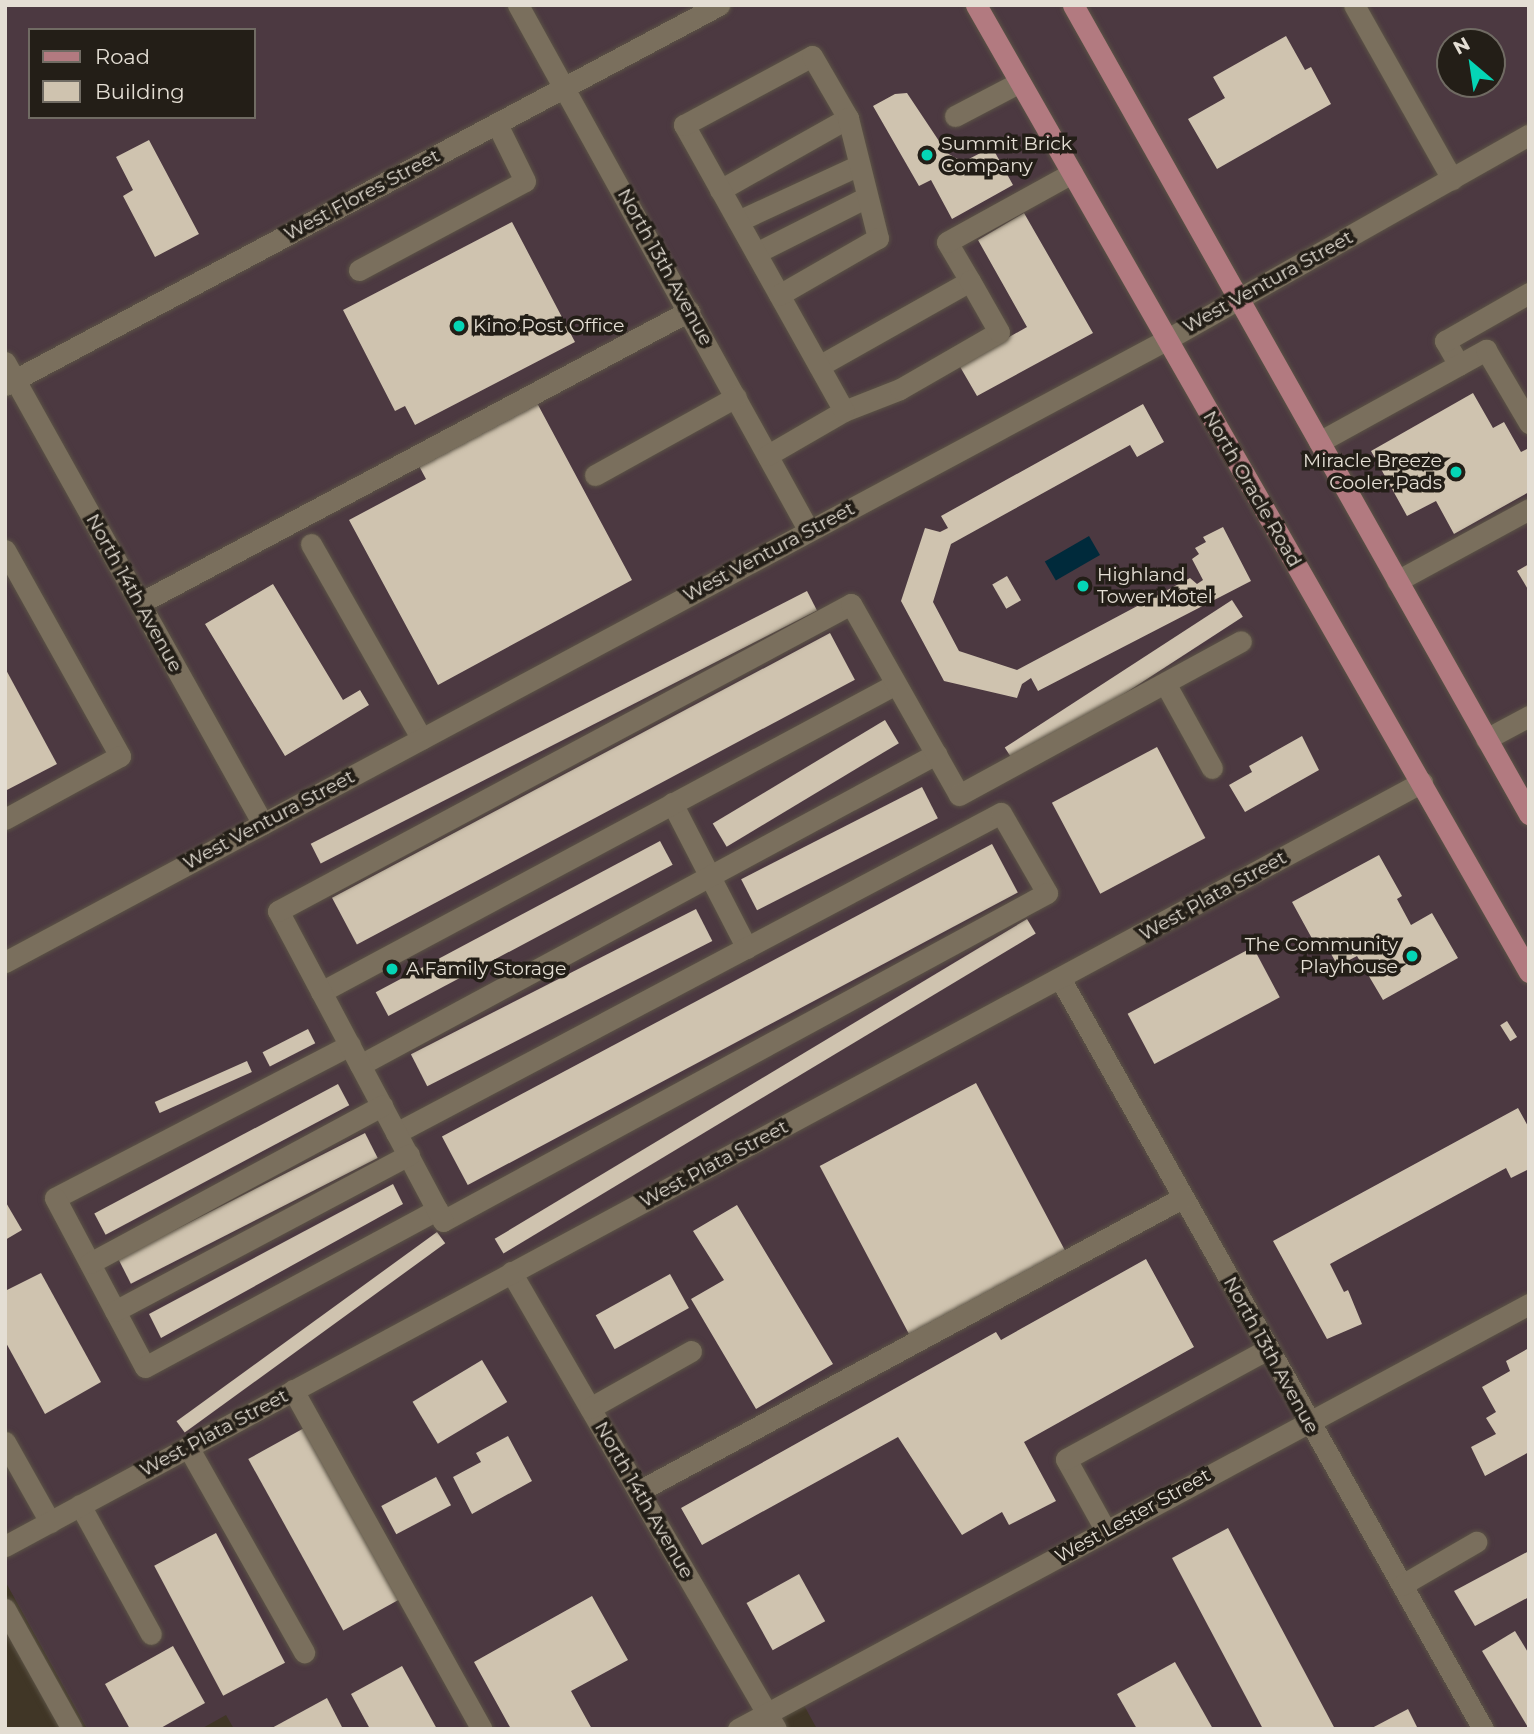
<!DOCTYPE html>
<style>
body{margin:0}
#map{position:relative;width:1534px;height:1734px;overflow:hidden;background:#403626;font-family:Montserrat,sans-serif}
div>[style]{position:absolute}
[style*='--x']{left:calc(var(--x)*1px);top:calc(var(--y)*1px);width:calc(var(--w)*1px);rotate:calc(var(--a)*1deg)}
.industrial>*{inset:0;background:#4c3941}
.water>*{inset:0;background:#002a3b;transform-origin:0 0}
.building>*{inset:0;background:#cfc3af;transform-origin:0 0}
.roads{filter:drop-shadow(0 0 2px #5b5345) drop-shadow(0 0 2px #5b5345)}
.minor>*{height:21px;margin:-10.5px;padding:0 10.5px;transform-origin:10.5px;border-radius:10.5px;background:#7a6f5d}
.major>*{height:21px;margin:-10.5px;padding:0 10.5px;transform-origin:10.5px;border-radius:10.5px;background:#b27a80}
.dots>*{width:19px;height:19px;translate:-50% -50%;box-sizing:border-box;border:4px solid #231e17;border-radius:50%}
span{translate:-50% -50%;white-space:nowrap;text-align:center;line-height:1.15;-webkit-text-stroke:7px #231e17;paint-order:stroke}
.poi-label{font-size:19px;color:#e4ded4}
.left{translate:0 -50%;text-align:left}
.right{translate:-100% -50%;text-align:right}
.street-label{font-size:19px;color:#e4ded4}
.frame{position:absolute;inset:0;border:7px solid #e4ded4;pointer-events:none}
.legend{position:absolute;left:28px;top:28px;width:228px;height:91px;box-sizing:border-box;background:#231e17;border:2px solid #706b63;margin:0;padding:9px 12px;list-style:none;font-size:21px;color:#e4ded4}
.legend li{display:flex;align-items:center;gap:14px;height:35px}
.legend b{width:35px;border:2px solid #706b63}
.north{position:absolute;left:1436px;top:28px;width:70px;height:70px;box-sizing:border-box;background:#231e17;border:2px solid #706b63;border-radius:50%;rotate:331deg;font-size:19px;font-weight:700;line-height:28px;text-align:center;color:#e4ded4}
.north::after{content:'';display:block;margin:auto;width:24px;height:32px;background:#05d5b6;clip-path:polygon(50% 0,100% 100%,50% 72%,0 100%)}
</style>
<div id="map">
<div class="industrial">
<div style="clip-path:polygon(evenodd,5px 5px,1529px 5px,1529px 1729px,817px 1729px,800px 1698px,738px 1729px,234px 1729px,226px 1715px,201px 1729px,87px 1729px,5px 1581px,5px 5px,30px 30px,254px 30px,254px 117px,30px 117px,30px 30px,5px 5px,1450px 42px,1492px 42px,1492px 84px,1450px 84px,1450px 42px)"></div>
</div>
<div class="water">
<div style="left:1089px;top:536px;width:22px;height:51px;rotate:60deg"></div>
</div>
<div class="building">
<div style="clip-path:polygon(1286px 36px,1305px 70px,1311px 67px,1331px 104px,1217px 169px,1188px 119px,1225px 98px,1213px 77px)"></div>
<div style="clip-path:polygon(907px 93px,947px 153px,963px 162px,992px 147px,1013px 185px,952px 219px,931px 180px,919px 186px,873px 106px,895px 94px)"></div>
<div style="clip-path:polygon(149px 140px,199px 234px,155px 257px,123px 196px,133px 190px,116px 157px)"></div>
<div style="clip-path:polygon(1024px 213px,1093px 333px,977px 396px,959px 365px,1027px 327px,978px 240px)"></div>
<div style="clip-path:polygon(512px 222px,575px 342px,415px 425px,405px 406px,395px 411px,343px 310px)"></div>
<div style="clip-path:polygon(1473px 393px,1493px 428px,1504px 422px,1521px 452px,1529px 448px,1529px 492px,1454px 534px,1436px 501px,1407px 516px,1371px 451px)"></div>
<div style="clip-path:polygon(537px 403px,632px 580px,438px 685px,349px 520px,426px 479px,419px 466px)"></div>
<div style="clip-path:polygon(1143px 404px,1164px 442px,1137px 457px,1130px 445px,951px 544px,933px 602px,959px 651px,1017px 670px,1190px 578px,1197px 584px,1203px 580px,1192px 559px,1199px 554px,1195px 548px,1206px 542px,1203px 537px,1223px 527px,1251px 581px,1038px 691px,1031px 678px,1022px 684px,1017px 698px,944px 681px,901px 601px,925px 528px,940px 532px,948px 528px,941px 516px)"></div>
<div style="clip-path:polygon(1529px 564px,1529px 591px,1517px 571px)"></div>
<div style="left:1007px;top:576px;width:28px;height:17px;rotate:60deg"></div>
<div style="clip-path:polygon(273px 584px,343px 700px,360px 690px,369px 705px,285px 756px,205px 624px)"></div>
<div style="left:807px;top:591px;width:22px;height:557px;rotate:63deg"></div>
<div style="left:1232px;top:600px;width:20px;height:271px;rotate:57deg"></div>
<div style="left:830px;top:633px;width:53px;height:564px;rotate:62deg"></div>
<div style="clip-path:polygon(5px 668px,57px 764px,5px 791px)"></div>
<div style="left:885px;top:720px;width:27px;height:201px;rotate:59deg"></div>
<div style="clip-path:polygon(1302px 736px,1319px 770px,1245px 812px,1229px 785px,1252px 772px,1249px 766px)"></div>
<div style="left:1157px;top:747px;width:103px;height:119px;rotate:62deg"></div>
<div style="left:922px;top:787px;width:35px;height:203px;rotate:63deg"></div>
<div style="left:660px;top:841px;width:27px;height:322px;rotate:62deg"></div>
<div style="left:992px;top:844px;width:55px;height:623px;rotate:62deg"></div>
<div style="clip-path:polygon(1379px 855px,1402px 896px,1397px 899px,1411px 925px,1432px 913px,1458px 958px,1383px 1000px,1357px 956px,1338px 966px,1323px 940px,1315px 944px,1292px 902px)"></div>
<div style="left:696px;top:909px;width:36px;height:320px;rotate:63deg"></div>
<div style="left:1027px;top:919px;width:17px;height:621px;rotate:59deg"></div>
<div style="left:1253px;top:947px;width:57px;height:142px;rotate:62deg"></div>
<div style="left:1507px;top:1021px;width:19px;height:8px;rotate:58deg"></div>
<div style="left:308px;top:1029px;width:16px;height:51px;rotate:63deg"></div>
<div style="left:247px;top:1061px;width:12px;height:101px;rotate:66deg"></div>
<div style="left:976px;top:1083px;width:191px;height:177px;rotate:62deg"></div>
<div style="left:338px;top:1084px;width:24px;height:276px;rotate:62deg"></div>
<div style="clip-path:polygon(1518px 1108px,1529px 1128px,1529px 1169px,1511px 1178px,1506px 1168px,1330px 1264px,1344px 1292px,1348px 1290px,1362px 1324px,1327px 1339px,1273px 1241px)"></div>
<div style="left:365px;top:1133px;width:28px;height:277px;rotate:63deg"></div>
<div style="clip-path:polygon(393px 1184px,403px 1204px,161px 1338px,149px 1314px)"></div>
<div style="clip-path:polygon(5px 1201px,22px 1230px,5px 1240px)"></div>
<div style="clip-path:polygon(737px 1205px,833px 1364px,756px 1409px,691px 1299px,724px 1280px,693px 1231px)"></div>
<div style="left:437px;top:1232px;width:14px;height:322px;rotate:54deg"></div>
<div style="clip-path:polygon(1146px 1259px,1194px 1347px,1024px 1442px,1056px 1501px,1009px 1525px,1002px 1512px,962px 1535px,898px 1437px,702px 1545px,681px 1508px,996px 1332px,1001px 1340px)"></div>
<div style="clip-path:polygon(41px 1273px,101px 1382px,45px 1414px,5px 1341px,5px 1291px)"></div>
<div style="left:670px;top:1274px;width:39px;height:85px;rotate:61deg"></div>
<div style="clip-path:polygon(1529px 1348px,1529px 1452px,1485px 1476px,1471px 1447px,1496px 1434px,1486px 1418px,1496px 1412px,1482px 1387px,1510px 1371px,1506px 1361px)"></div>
<div style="left:482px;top:1360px;width:49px;height:81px;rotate:59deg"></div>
<div style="left:306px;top:1427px;width:196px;height:66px;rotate:61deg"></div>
<div style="clip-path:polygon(508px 1436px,532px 1481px,472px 1514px,453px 1477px,481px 1462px,476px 1453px)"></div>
<div style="left:436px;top:1477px;width:32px;height:62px;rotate:62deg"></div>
<div style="clip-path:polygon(1228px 1528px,1335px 1729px,1263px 1729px,1172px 1558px)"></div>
<div style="left:216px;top:1533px;width:147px;height:70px;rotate:62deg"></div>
<div style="clip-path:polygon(1529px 1551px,1529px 1597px,1475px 1626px,1454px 1591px)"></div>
<div style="left:799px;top:1574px;width:54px;height:60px;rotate:61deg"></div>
<div style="clip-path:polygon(592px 1596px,628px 1660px,571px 1691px,592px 1729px,511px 1729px,474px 1662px)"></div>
<div style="clip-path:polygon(1515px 1631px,1529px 1654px,1529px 1729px,1482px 1651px)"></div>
<div style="clip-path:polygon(173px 1646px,205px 1703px,159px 1729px,130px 1729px,105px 1684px)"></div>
<div style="clip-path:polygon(1175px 1662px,1213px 1729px,1137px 1729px,1117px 1694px)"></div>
<div style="clip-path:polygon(402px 1666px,437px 1729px,370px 1729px,351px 1694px)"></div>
<div style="clip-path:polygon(327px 1698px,343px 1729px,270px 1729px)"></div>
<div style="clip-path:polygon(1408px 1709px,1418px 1729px,1370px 1729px)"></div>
</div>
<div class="roads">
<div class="minor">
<div style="--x:518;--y:5;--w:601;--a:61.05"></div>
<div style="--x:1354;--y:5;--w:200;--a:60.6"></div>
<div style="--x:955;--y:116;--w:73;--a:-27.6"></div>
<div style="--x:720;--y:190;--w:147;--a:-29.4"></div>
<div style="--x:738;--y:221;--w:133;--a:-24.8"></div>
<div style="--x:756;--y:253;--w:124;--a:-26.8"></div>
<div style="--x:359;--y:270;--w:188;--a:-28.2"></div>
<div style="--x:525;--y:181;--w:64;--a:-116.2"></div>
<div style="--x:5;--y:362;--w:529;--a:60.82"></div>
<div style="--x:1459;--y:365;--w:28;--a:-120"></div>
<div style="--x:1445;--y:341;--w:97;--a:-29.7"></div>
<div style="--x:819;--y:366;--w:173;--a:-29.4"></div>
<div style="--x:970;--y:281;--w:45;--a:-120.5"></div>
<div style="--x:947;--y:242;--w:143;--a:-28.9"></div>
<div style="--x:5;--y:385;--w:809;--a:-28.02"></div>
<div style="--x:844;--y:411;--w:60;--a:-21.4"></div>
<div style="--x:900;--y:389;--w:114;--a:-29.9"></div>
<div style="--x:999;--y:332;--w:59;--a:-119.6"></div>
<div style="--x:1319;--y:442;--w:191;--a:-28.9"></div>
<div style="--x:1486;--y:350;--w:85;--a:59.5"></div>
<div style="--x:768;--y:455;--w:88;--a:-30.1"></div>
<div style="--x:844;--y:411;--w:328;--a:-119.2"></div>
<div style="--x:684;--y:125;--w:145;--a:-28.3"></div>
<div style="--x:812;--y:56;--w:72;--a:59.9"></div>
<div style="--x:848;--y:118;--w:124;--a:76"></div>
<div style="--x:878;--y:238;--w:114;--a:150.1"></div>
<div style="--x:595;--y:475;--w:161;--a:-29"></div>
<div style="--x:311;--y:544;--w:224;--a:60.4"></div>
<div style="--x:5;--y:550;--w:236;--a:60.8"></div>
<div style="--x:120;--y:756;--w:131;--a:151.3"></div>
<div style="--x:1397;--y:581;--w:150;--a:-28.6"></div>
<div style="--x:140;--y:603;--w:622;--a:-28.01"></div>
<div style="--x:1165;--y:683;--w:97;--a:61.1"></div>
<div style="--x:1486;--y:739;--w:49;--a:-28.1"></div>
<div style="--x:672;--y:803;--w:163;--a:62.7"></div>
<div style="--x:5;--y:962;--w:1317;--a:-28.18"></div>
<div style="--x:1166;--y:340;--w:417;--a:-29.5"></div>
<div style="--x:1061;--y:980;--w:860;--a:60.6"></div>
<div style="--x:321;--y:992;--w:652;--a:-28.18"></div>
<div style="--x:350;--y:1045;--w:332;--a:152.6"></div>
<div style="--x:55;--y:1198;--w:191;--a:62"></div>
<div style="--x:145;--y:1367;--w:332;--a:-28.3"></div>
<div style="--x:360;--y:1065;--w:655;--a:-28.37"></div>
<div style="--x:396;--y:1133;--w:684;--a:-27.88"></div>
<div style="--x:1001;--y:813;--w:92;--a:60.1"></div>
<div style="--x:1047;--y:893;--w:687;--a:151.5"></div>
<div style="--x:443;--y:1221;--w:351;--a:-118"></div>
<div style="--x:278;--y:911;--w:650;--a:-28.18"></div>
<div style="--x:851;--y:604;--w:219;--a:60.5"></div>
<div style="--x:959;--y:795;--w:321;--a:-28.6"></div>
<div style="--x:90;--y:1263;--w:332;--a:-28.3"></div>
<div style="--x:511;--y:1272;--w:528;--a:59.89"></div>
<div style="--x:115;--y:1311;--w:333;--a:-28"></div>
<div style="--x:293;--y:1390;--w:388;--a:60.9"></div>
<div style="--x:590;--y:1408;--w:116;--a:-29.4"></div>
<div style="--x:5;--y:1442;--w:92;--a:60.6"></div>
<div style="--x:188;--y:1447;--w:236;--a:60.5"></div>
<div style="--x:639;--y:1491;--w:617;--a:-28.35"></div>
<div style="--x:80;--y:1505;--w:147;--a:61.2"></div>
<div style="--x:1106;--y:1531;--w:82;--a:-119.1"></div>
<div style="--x:1066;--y:1459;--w:230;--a:-28.6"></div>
<div style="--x:5;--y:1546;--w:1610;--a:-28.33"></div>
<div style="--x:1402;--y:1585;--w:86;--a:-30.2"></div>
<div style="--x:5;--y:1609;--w:137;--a:60.8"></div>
<div style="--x:738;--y:1729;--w:898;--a:-28.25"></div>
</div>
<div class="major">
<div style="--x:976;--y:5;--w:1114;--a:60.24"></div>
<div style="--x:1073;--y:5;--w:929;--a:60.59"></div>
</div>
</div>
<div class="dots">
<div style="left:927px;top:155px;background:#05d5b6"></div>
<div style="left:459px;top:326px;background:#05d5b6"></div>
<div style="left:1456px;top:472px;background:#05d5b6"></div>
<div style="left:1083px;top:586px;background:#05d5b6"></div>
<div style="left:1412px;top:956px;background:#05d5b6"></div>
<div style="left:392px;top:969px;background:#05d5b6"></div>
</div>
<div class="poi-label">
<span class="left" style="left:941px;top:155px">Summit Brick<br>Company</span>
<span class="left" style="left:473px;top:326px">Kino Post Office</span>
<span class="right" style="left:1442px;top:472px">Miracle Breeze<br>Cooler Pads</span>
<span class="left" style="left:1097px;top:586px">Highland<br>Tower Motel</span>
<span class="right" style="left:1398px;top:956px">The Community<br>Playhouse</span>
<span class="left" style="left:406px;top:969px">A Family Storage</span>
</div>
<div class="street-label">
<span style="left:362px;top:195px;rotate:-28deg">West Flores Street</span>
<span style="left:665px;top:267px;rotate:61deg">North 13th Avenue</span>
<span style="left:1268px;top:282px;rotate:-29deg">West Ventura Street</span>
<span style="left:1252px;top:489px;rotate:60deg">North Oracle Road</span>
<span style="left:769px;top:552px;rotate:-28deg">West Ventura Street</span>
<span style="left:134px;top:593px;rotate:61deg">North 14th Avenue</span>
<span style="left:269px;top:820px;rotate:-28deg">West Ventura Street</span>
<span style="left:1213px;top:896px;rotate:-29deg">West Plata Street</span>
<span style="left:714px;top:1164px;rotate:-28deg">West Plata Street</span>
<span style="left:1271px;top:1355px;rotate:61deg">North 13th Avenue</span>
<span style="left:214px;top:1433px;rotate:-28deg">West Plata Street</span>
<span style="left:644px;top:1500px;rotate:60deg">North 14th Avenue</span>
<span style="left:1133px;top:1516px;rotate:-29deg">West Lester Street</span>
</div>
<div class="frame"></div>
<ul class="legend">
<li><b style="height:9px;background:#b27a80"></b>Road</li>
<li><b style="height:19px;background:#cfc3af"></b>Building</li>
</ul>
<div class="north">N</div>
</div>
